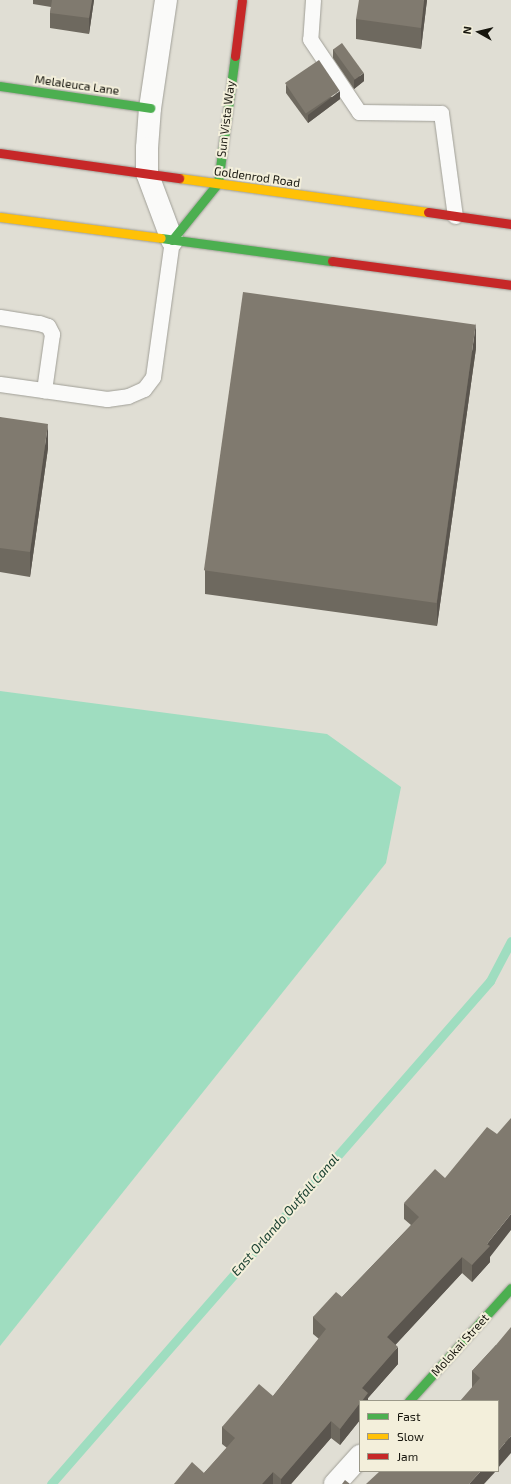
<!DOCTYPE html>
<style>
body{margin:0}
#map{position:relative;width:511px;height:1484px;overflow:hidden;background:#e0ded4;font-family:"Exo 2",sans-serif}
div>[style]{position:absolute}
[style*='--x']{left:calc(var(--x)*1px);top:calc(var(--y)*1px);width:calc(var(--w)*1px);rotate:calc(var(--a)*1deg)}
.water>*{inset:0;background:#9fddc0}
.stream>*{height:9px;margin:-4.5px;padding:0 4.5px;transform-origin:4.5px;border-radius:4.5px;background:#9fddc0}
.roads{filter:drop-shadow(0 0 1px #a09f97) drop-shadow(0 0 1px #a09f97)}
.lane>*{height:15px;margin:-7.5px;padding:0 7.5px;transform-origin:7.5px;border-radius:7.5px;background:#fafaf9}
.street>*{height:22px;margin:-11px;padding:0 11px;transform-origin:11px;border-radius:11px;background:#fafaf9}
.fast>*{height:9px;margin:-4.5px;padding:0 4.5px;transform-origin:4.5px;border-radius:4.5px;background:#4caf50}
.slow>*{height:9px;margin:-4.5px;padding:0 4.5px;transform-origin:4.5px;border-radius:4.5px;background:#ffc107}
.jam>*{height:9px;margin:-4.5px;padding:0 4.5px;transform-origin:4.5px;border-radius:4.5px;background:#c62828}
.wall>*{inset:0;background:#6e695f}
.shaded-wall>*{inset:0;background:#5a554e}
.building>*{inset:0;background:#807a6f;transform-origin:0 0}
span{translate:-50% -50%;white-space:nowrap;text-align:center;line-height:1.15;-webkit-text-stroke:4px #f3efdb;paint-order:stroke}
.street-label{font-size:12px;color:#17160e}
.water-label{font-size:13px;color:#1b4232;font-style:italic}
.legend{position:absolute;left:359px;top:1400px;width:140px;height:72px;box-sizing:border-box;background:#f3efdb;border:1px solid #9b9889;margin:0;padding:5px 7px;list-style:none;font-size:12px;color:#17160e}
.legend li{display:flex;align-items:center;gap:8px;height:20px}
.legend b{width:20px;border:1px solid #9b9889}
.north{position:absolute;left:459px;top:12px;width:40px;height:40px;-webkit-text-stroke:3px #f3efdb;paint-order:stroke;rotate:278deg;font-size:11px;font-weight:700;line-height:16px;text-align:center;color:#17160e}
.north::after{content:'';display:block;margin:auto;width:14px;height:18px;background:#17160e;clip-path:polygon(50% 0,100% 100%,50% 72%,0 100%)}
</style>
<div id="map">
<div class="water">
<div style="clip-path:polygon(0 691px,327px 734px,401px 787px,386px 863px,0 1346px)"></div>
</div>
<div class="stream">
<div style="--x:51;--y:1484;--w:668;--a:-48.89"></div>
<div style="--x:490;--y:981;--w:45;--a:-62.3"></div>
</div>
<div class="roads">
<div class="lane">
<div style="--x:313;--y:0;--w:39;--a:94"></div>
<div style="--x:310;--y:39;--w:88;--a:56.1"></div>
<div style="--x:359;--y:112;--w:82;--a:0.7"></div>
<div style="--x:441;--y:113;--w:104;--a:82.3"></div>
<div style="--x:0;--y:317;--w:39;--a:9"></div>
<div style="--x:39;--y:323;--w:9;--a:18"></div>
<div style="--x:48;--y:326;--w:9;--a:63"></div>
<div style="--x:52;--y:334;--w:57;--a:98.1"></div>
<div style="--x:0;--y:384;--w:108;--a:8"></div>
<div style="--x:107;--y:399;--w:21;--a:-8"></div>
<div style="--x:128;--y:396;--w:17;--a:-24"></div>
<div style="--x:144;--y:389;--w:15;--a:-53"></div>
<div style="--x:153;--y:377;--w:138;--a:-82.1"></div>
</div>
<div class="street">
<div style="--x:166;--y:0;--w:109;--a:98.4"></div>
<div style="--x:150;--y:108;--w:40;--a:94.3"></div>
<div style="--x:147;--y:148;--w:25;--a:90"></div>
<div style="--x:147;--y:173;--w:72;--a:69.5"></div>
<div style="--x:335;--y:1484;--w:38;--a:-48"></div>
</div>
<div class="fast">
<div style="--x:0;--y:86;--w:152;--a:8.3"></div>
<div style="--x:161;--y:238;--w:173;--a:7.7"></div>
<div style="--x:172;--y:240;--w:73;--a:-51.1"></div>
<div style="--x:218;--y:183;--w:128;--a:-82.4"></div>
<div style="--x:409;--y:1401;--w:152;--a:-47.9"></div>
</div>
<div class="slow">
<div style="--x:179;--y:178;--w:251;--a:7.8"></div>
<div style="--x:0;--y:217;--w:162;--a:7.4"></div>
</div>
<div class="jam">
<div style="--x:235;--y:56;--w:56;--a:-82.9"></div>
<div style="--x:0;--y:153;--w:181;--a:8"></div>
<div style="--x:428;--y:212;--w:84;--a:8.2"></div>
<div style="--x:332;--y:261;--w:181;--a:7.6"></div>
</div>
</div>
<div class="wall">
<div style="clip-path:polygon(33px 0,94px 0,89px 34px,50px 28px,50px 13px,51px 7px,33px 4px)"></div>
<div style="clip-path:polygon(427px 0,421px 49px,356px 39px,356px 19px)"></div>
<div style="clip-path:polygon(333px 49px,364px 81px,354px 89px,333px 58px)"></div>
<div style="clip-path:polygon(286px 85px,340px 99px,308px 123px,286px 93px)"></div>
<div style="clip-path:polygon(476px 348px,437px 626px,205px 594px,205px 570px)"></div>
<div style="clip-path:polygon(0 417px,48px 448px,30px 577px,0 572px)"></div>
<div style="clip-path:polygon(404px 1203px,490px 1257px,490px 1262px,472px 1282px,462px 1273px,395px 1345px,398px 1364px,368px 1398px,368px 1401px,360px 1401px,360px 1420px,340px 1445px,331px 1438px,291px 1484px,174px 1484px,204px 1473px,227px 1448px,222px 1444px,222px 1427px,273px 1396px,319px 1339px,313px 1334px,313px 1317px,342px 1297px,411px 1225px,404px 1219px)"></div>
<div style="clip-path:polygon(496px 1345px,511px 1453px,472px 1387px,472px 1371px)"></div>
</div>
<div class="shaded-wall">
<div style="clip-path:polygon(92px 0,94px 0,89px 34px,89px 18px)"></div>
<div style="clip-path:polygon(424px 0,427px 0,421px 49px,421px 28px)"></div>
<div style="clip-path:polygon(364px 73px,364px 81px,354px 89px,354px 80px)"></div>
<div style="clip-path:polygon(340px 91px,340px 99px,308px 123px,308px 115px)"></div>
<div style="clip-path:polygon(476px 323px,476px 348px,437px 626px,437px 602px)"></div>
<div style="clip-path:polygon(48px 424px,48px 448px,30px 577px,30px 552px)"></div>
<div style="clip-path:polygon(511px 1214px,511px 1230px,490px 1257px,490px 1262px,472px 1282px,472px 1265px,487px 1244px)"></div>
<div style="clip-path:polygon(462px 1257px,462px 1273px,387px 1354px,387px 1337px)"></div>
<div style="clip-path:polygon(398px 1347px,398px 1364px,368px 1398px,368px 1401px,362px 1401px,362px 1388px)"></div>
<div style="clip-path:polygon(360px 1403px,360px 1420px,340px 1445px,340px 1429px)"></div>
<div style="clip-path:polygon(331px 1421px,331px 1438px,291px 1484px,281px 1484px,281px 1479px)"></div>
<div style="clip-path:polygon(511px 1436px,511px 1453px,498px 1468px,498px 1451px)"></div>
<div style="clip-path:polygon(481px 1471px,496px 1471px,484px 1484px,469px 1484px)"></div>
<div style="clip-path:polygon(273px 1472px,273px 1484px,262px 1484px)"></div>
</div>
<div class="building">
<div style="clip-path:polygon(52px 0,92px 0,89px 18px,50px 13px)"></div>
<div style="clip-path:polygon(359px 0,424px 0,421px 28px,356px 19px)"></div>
<div style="left:342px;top:43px;width:37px;height:11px;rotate:54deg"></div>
<div style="left:319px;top:60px;width:37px;height:41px;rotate:56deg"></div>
<div style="left:243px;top:292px;width:235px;height:281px;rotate:8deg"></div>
<div style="clip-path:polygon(0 417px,48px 424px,30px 552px,0 548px)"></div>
<div style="clip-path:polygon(511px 1118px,511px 1214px,487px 1244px,490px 1246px,472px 1265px,462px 1257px,387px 1337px,398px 1347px,362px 1388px,368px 1393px,362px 1401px,360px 1401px,360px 1403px,340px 1429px,331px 1421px,281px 1479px,273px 1472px,262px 1484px,174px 1484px,192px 1462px,204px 1473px,235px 1438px,222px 1427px,259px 1384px,273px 1396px,326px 1329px,313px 1317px,336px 1292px,342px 1297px,419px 1217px,404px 1203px,435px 1169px,445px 1178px,487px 1127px,497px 1134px)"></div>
<div style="clip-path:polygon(511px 1327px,511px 1436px,498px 1451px,498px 1401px,460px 1401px,480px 1378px,472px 1371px,496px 1345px)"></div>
<div style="clip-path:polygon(380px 1471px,481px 1471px,469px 1484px,366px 1484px)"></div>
<div style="clip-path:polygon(345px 1480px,350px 1484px,342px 1484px)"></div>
</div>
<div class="street-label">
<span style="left:77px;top:85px;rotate:8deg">Melaleuca Lane</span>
<span style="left:226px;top:119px;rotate:-83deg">Sun Vista Way</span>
<span style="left:257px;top:177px;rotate:8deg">Goldenrod Road</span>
<span style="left:460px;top:1345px;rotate:-48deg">Molokai Street</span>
</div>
<div class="water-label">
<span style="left:285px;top:1215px;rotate:-49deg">East Orlando Outfall Canal</span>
</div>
<ul class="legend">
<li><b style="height:5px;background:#4caf50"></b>Fast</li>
<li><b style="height:5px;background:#ffc107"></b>Slow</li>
<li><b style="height:5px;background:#c62828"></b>Jam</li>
</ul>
<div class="north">N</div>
</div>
